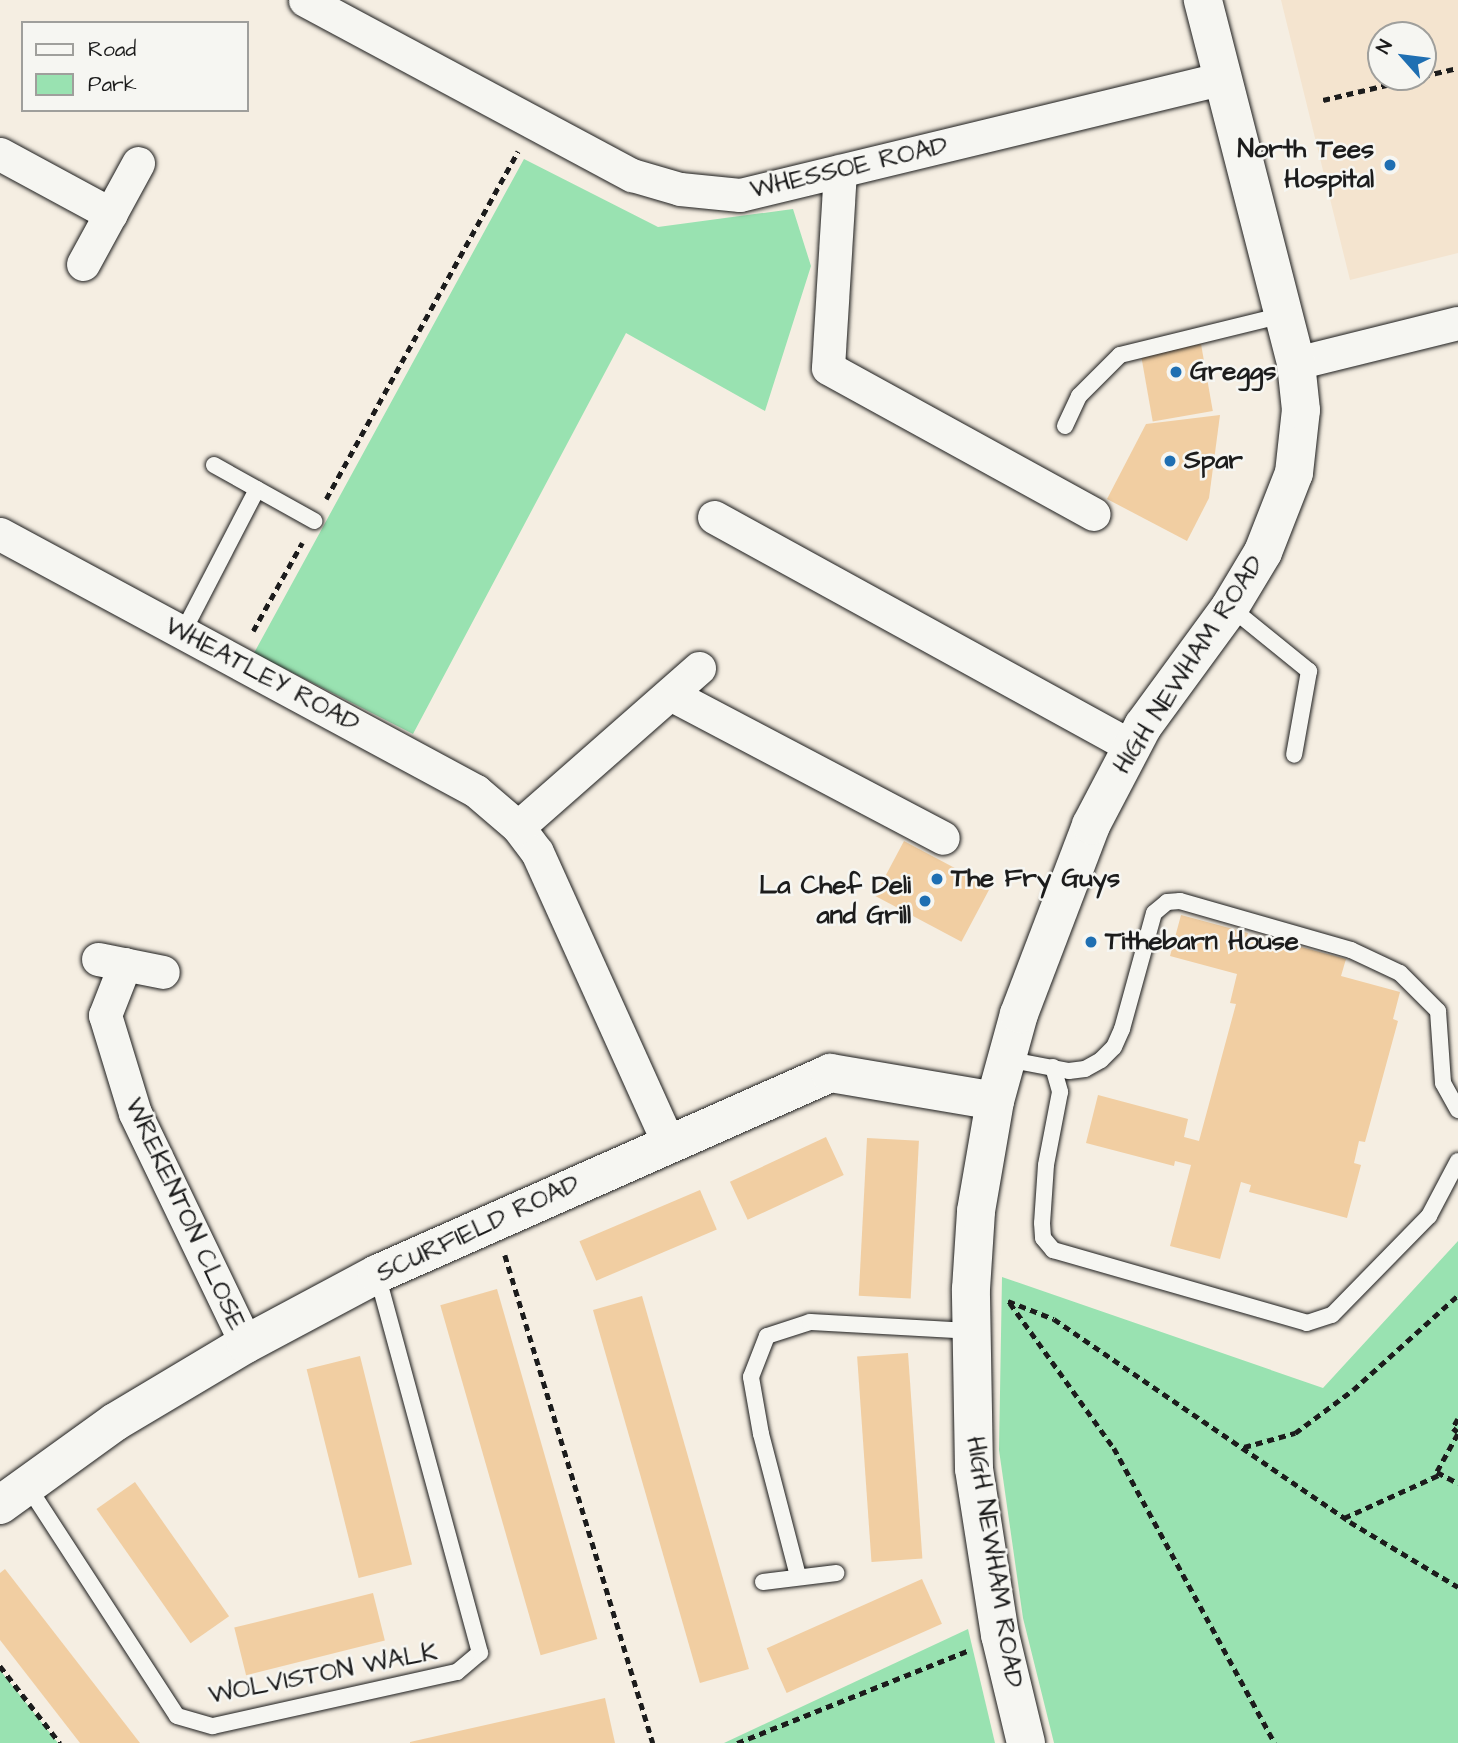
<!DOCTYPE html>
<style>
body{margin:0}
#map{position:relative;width:1458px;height:1743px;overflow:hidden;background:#f5eee2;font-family:"Architects Daughter",sans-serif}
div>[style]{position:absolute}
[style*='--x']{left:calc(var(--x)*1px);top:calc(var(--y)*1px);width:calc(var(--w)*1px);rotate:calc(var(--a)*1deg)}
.built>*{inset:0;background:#f4e4cf}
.green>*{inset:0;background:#99e2b1}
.building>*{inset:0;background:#f1cea2;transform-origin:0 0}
.path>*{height:4.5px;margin-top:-2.25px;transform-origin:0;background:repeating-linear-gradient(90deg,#1c1c1c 0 7px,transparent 0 12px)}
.roads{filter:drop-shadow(0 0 2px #1c1c1c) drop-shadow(0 0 2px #1c1c1c)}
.lane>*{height:16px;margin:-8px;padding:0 8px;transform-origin:8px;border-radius:8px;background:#f6f6f2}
.street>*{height:33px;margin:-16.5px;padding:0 16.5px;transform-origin:16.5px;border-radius:16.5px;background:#f6f6f2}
.secondary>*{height:38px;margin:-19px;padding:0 19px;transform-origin:19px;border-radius:19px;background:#f6f6f2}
.dots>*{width:19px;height:19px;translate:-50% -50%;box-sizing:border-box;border:4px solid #f6f6f2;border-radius:50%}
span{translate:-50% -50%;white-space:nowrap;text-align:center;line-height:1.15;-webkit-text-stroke:5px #f6f6f2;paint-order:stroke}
.poi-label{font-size:26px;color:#1c1c1c;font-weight:700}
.right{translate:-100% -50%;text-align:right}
.left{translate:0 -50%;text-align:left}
.street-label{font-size:26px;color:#1c1c1c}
.legend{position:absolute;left:21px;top:21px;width:228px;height:91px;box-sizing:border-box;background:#f6f6f2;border:2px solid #9f9f9c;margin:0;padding:9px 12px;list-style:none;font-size:21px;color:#1c1c1c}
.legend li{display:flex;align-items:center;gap:14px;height:35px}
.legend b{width:35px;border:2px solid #9f9f9c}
.north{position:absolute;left:1367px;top:21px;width:70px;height:70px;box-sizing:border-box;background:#f6f6f2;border:2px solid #9f9f9c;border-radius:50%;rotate:298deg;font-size:19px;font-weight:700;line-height:28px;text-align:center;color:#1c1c1c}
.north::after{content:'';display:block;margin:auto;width:24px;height:32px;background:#1f6fb2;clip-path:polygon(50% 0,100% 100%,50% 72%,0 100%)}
</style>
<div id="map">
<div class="built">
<div style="clip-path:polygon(evenodd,1281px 0,1458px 0,1458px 253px,1350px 280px,1281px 0,1381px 35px,1423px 35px,1423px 77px,1381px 77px,1381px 35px)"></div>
</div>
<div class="green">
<div style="clip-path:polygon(524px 159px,658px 227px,793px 209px,811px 266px,765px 411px,626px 333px,413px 734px,254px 653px)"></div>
<div style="clip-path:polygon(1458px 1241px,1458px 1743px,1054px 1743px,1023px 1618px,999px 1450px,1002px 1277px,1323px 1388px)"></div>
<div style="clip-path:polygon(968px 1629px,995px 1743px,724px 1743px)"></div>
<div style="clip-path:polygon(0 1670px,58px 1743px,0 1743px)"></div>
</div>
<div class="building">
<div style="left:1201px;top:344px;width:68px;height:61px;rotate:80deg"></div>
<div style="clip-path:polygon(1220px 415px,1209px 498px,1187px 541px,1107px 499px,1146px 424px)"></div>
<div style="left:904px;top:841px;width:98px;height:62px;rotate:28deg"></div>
<div style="clip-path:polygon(1181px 915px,1248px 933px,1246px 939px,1288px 950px,1290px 944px,1346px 959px,1341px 976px,1400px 992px,1393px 1019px,1398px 1021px,1365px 1142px,1359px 1141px,1354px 1163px,1361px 1165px,1347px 1218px,1249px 1192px,1251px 1185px,1241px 1182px,1220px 1259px,1170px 1246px,1191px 1165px,1175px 1161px,1174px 1166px,1086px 1143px,1098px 1095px,1188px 1119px,1184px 1137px,1199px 1141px,1236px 1004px,1230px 1003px,1237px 974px,1170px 956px)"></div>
<div style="left:826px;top:1137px;width:42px;height:106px;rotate:65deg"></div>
<div style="left:867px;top:1138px;width:52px;height:158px;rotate:3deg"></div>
<div style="left:700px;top:1190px;width:43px;height:131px;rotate:67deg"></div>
<div style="left:497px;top:1289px;width:364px;height:59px;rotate:74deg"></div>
<div style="left:642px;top:1296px;width:388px;height:51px;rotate:74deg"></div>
<div style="left:908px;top:1353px;width:206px;height:51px;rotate:86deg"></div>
<div style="left:360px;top:1356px;width:215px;height:55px;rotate:76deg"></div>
<div style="left:135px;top:1482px;width:164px;height:47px;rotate:55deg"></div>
<div style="clip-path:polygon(5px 1569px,140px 1743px,80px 1743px,0 1640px,0 1573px)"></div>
<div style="left:922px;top:1579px;width:49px;height:170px;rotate:66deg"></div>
<div style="left:373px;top:1593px;width:49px;height:143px;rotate:76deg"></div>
<div style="clip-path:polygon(605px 1698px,615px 1743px,410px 1743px,410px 1742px)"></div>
</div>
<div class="path">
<div style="--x:1423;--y:76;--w:36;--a:-13"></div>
<div style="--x:1323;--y:100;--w:100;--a:-13.3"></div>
<div style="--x:326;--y:499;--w:397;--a:-61.1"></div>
<div style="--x:253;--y:631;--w:101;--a:-60.9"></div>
<div style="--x:505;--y:1255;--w:510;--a:73.13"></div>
<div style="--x:1008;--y:1301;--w:49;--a:21.4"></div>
<div style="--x:1054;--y:1319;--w:359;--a:34.4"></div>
<div style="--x:1350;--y:1522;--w:126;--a:31"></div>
<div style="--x:1010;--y:1303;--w:178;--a:54.4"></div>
<div style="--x:1114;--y:1448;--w:336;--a:61.4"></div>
<div style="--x:1458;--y:1419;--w:10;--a:119"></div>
<div style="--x:1453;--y:1428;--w:6;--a:39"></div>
<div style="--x:1458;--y:1434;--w:43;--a:118.9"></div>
<div style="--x:1437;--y:1472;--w:24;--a:28"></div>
<div style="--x:1244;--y:1447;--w:53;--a:-15.4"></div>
<div style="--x:1295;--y:1433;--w:72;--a:-36.6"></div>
<div style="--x:1353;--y:1390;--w:142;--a:-42.1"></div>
<div style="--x:1344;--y:1518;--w:107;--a:-24.4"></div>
<div style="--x:0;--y:1666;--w:98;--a:52.1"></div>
<div style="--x:737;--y:1743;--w:248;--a:-21.8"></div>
</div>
<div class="roads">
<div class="lane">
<div style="--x:1065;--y:426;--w:33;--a:-65"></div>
<div style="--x:1079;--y:396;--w:58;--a:-45"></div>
<div style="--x:1120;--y:355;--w:168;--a:-13.8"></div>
<div style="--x:214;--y:465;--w:115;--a:29.2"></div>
<div style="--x:1230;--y:607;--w:102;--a:39"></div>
<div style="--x:1309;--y:671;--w:85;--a:100.1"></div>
<div style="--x:183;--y:632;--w:161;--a:-62.6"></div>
<div style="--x:1006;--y:1059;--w:64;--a:10.8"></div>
<div style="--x:1069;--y:1071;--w:16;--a:-7"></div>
<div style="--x:1085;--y:1069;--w:18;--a:-29"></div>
<div style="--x:1101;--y:1060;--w:18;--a:-45"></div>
<div style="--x:1114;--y:1047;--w:20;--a:-66"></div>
<div style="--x:1122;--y:1029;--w:120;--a:-74.6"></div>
<div style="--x:1154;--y:913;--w:17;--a:-40"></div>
<div style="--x:1167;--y:902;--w:13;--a:-4"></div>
<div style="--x:1180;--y:901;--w:178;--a:16"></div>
<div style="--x:1351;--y:950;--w:54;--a:25.1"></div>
<div style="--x:1400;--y:973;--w:54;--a:45"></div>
<div style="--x:1438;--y:1011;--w:72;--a:86"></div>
<div style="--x:1443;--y:1083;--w:31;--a:61"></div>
<div style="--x:1053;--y:1067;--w:26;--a:74"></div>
<div style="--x:1060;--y:1092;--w:74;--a:100.9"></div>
<div style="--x:1046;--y:1165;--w:58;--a:93.9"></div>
<div style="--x:1042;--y:1223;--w:15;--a:86"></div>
<div style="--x:1043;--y:1238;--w:16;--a:50"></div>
<div style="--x:1053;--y:1250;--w:264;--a:16"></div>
<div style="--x:1307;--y:1323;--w:26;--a:-18"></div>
<div style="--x:1332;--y:1315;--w:139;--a:-45.6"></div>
<div style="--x:1429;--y:1216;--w:62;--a:-62.2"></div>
<div style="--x:27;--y:1485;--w:275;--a:57"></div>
<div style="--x:177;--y:1716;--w:37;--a:16"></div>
<div style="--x:213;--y:1726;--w:250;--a:-12.5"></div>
<div style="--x:457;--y:1672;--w:30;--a:-40"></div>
<div style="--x:480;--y:1653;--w:393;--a:-105.2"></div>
<div style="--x:798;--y:1576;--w:147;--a:-104.6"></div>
<div style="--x:761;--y:1434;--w:58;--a:-100"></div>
<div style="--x:751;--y:1377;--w:44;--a:-68.7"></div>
<div style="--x:767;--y:1336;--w:45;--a:-18"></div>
<div style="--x:810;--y:1322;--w:160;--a:3.2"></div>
<div style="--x:763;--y:1582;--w:74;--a:-7"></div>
</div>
<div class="street">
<div style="--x:305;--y:0;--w:371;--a:28.2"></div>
<div style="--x:632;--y:175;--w:50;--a:16.3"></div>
<div style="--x:680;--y:189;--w:60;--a:5.7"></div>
<div style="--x:740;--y:195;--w:496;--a:-13.6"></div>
<div style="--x:0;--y:154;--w:126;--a:28.4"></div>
<div style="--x:840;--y:171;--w:197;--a:93.5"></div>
<div style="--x:828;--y:368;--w:303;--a:28.8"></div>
<div style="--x:83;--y:264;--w:115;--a:-61.4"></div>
<div style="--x:1296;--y:363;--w:167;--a:-13.9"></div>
<div style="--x:714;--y:517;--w:477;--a:28.8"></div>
<div style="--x:0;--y:534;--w:541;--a:28.37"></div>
<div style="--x:476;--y:791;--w:55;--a:40.6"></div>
<div style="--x:518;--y:827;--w:31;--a:53"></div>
<div style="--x:537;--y:852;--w:318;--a:65.7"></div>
<div style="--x:672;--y:695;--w:306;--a:27.8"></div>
<div style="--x:518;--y:827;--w:241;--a:-41.3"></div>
<div style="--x:98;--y:959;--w:66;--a:11.3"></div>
<div style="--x:125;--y:964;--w:55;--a:111.4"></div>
<div style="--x:105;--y:1015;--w:102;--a:73"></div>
<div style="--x:135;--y:1113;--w:256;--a:64.3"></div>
</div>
<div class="secondary">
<div style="--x:0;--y:1505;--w:142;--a:-35.8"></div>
<div style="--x:115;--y:1422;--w:152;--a:-30.8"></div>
<div style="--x:246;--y:1344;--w:149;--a:-28.1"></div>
<div style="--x:377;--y:1274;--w:496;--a:-23.9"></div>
<div style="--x:830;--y:1073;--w:167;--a:9.6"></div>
<div style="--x:1026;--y:1743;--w:111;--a:-103.5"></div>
<div style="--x:1000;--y:1635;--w:168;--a:-98.9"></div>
<div style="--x:974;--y:1469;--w:180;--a:-91"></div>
<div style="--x:971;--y:1289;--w:78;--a:-86.3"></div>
<div style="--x:976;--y:1211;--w:112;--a:-80.2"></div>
<div style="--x:995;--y:1101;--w:90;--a:-74.6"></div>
<div style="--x:1019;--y:1014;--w:202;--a:-69.1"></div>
<div style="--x:1091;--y:825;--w:112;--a:-62.3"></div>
<div style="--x:1143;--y:726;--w:147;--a:-53.8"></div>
<div style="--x:1230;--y:607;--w:64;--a:-59"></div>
<div style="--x:1263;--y:552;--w:85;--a:-68.6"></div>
<div style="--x:1294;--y:473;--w:63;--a:-83.7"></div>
<div style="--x:1301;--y:410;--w:47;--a:-96.1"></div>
<div style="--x:1296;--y:363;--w:375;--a:-104.4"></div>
</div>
</div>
<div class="dots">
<div style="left:1390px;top:165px;background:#1f6fb2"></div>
<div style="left:1176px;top:372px;background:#1f6fb2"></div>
<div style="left:1170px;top:461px;background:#1f6fb2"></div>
<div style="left:937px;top:879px;background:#1f6fb2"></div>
<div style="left:925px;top:901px;background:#1f6fb2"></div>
<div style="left:1091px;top:942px;background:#1f6fb2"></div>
</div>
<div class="poi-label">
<span class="right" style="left:1374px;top:165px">North Tees<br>Hospital</span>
<span class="left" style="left:1190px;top:372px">Greggs</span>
<span class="left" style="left:1184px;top:461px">Spar</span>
<span class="left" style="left:951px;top:879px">The Fry Guys</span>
<span class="right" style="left:911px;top:901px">La Chef Deli<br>and Grill</span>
<span class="left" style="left:1105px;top:942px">Tithebarn House</span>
</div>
<div class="street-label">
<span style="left:849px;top:168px;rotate:-13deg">WHESSOE ROAD</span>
<span style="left:1189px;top:665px;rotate:-57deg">HIGH NEWHAM ROAD</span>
<span style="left:262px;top:675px;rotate:28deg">WHEATLEY ROAD</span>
<span style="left:185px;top:1214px;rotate:65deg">WREKENTON CLOSE</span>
<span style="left:478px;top:1229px;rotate:-25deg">SCURFIELD ROAD</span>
<span style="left:994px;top:1562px;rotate:81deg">HIGH NEWHAM ROAD</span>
<span style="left:323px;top:1674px;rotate:-11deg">WOLVISTON WALK</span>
</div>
<ul class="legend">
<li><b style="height:9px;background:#f6f6f2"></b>Road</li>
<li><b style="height:19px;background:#99e2b1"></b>Park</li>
</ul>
<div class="north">N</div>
</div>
